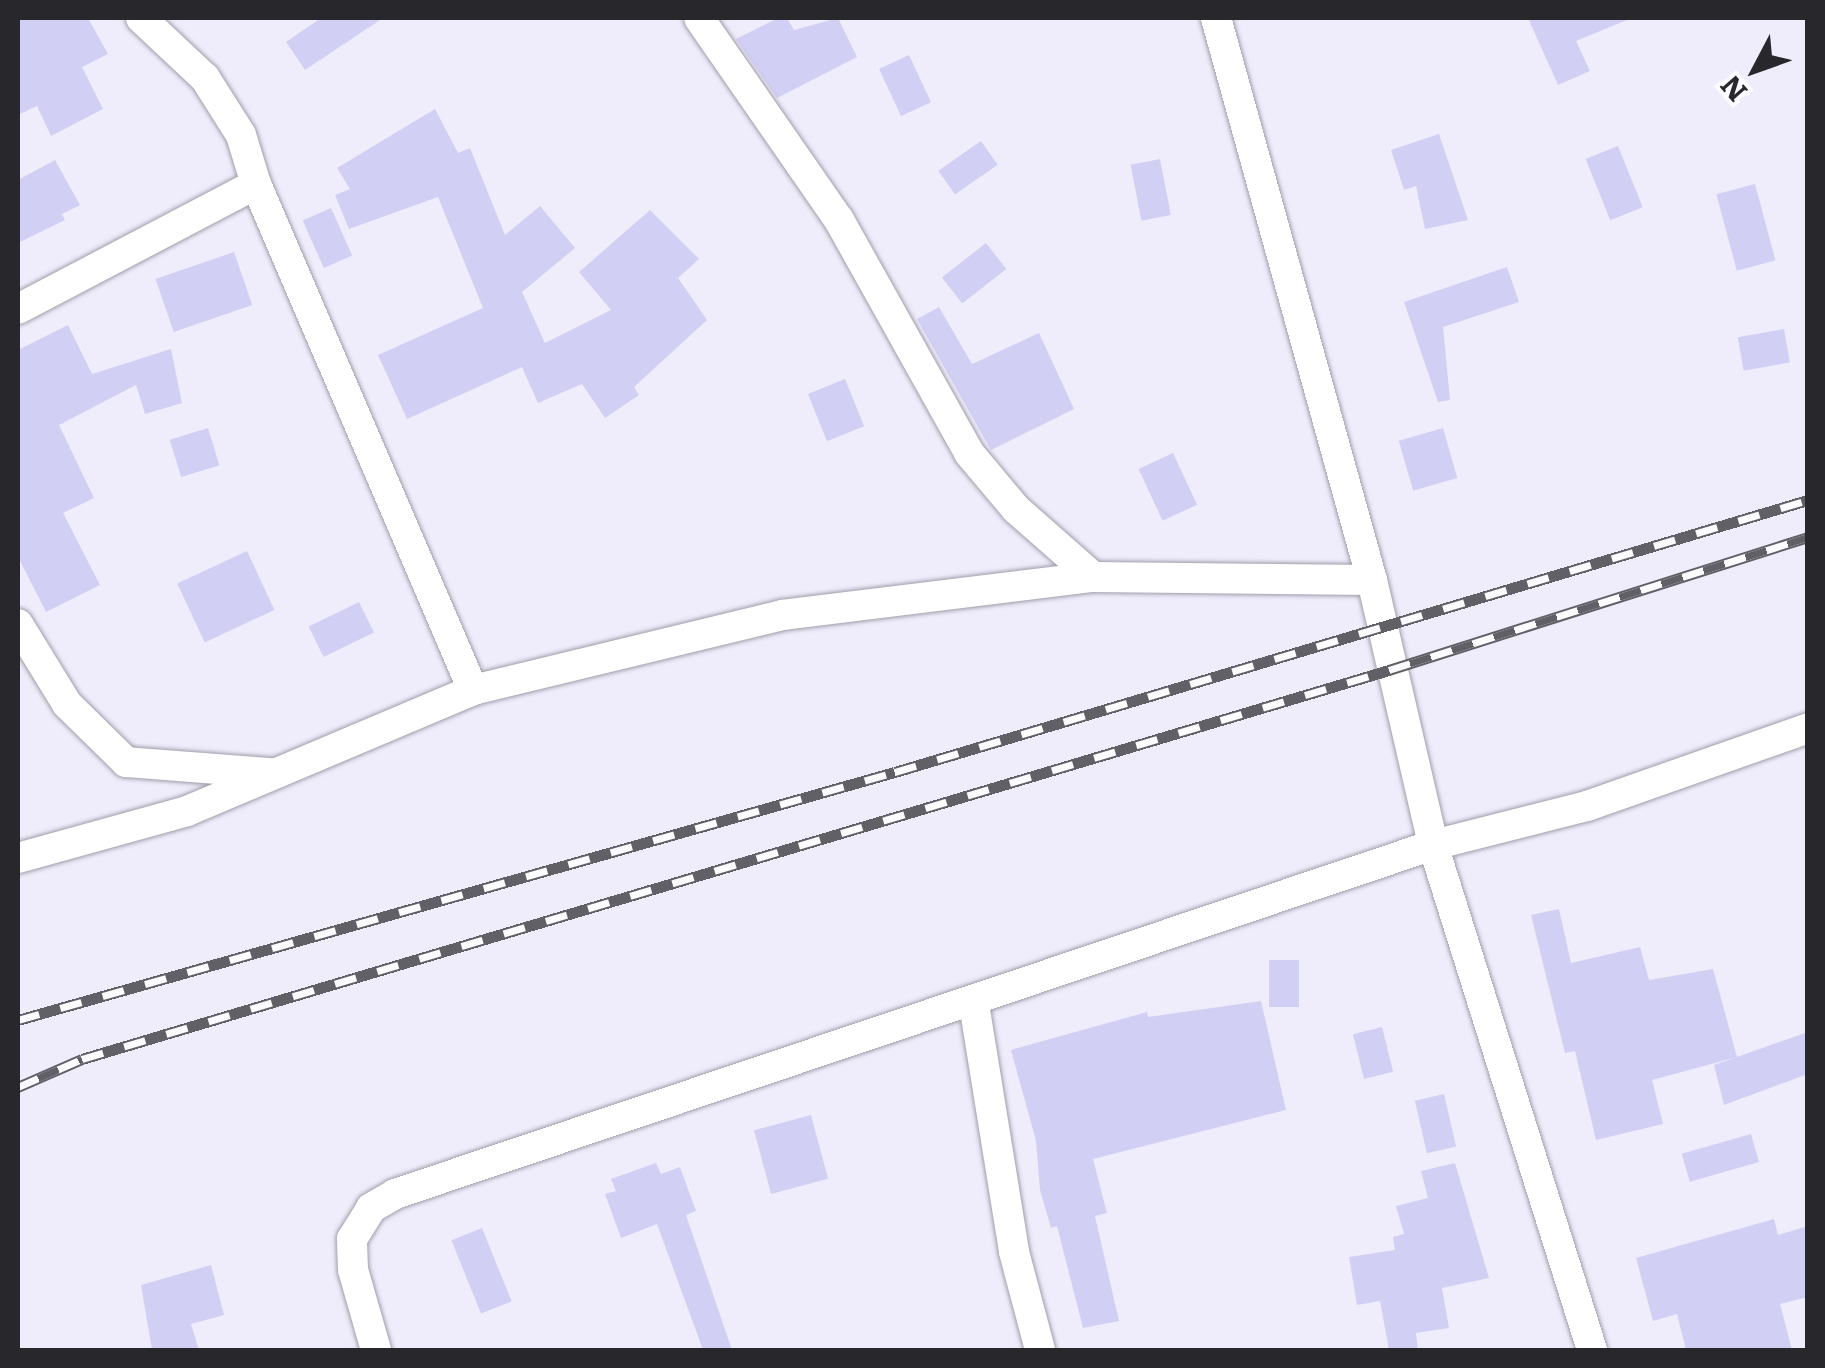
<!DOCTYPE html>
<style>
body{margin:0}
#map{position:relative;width:1825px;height:1368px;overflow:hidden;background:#efedfb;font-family:Literata,serif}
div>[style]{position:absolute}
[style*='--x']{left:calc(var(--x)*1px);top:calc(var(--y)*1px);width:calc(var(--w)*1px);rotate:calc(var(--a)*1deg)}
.building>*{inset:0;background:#d2cff4;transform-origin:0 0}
.roads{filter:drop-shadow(0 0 2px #a09eab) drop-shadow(0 0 2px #a09eab)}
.minor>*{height:30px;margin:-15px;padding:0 15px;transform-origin:15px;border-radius:15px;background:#fff}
.rail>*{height:11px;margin-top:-5.5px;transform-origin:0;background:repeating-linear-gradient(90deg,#fcfcff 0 22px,#616067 0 44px);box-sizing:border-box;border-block:2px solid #616067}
span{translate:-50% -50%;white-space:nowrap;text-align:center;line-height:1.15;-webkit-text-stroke:8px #fcfcff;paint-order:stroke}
.frame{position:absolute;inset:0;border:20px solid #28272c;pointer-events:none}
.north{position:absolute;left:1705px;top:20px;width:100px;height:100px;-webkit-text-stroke:8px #fcfcff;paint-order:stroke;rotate:229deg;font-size:28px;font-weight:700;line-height:40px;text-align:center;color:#28272c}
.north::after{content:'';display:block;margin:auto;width:35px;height:45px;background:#28272c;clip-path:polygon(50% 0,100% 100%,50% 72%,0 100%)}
</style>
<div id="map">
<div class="building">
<div style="clip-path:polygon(18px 18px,88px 18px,108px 54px,82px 67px,103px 109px,51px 136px,37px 106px,18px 115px)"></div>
<div style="clip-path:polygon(321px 18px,383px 18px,305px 70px,286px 42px)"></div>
<div style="clip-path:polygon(778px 18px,787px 18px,794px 30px,838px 18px,857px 57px,777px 98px,736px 39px)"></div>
<div style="clip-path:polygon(1528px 18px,1632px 18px,1576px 41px,1590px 71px,1558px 85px)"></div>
<div style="left:909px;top:55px;width:52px;height:33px;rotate:65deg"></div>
<div style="clip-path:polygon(435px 109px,458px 153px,470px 148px,505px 235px,540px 206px,575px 248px,522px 292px,545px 343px,611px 310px,579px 272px,650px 210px,699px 259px,678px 278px,707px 320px,634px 387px,639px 395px,605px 418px,582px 384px,538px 403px,522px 367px,407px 419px,378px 355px,483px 308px,438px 197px,349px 229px,335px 195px,350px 189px,337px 168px)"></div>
<div style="clip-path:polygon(1439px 134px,1468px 220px,1425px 229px,1416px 186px,1404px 190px,1391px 150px)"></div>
<div style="left:981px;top:141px;width:29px;height:52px;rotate:55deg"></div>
<div style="left:1618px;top:146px;width:66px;height:35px;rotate:68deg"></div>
<div style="left:1160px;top:159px;width:57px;height:30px;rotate:79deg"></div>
<div style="clip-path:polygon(55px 160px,80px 205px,62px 214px,65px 220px,18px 243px,18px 180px)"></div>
<div style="left:1755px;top:184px;width:79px;height:40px;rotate:75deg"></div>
<div style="left:331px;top:208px;width:52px;height:31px;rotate:66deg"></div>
<div style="left:986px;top:243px;width:33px;height:56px;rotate:52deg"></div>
<div style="left:234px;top:252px;width:56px;height:83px;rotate:71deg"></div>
<div style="clip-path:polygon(1507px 267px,1519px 302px,1443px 327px,1450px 400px,1438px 402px,1404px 302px)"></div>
<div style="clip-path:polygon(939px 307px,972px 364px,1039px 333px,1074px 409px,991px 450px,917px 319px)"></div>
<div style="clip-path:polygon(68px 325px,92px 374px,171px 349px,182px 403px,145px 414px,136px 385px,59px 425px,94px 498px,63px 513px,100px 585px,46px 612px,18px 557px,18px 350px)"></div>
<div style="left:1784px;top:329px;width:34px;height:47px;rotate:80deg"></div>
<div style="left:845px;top:379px;width:51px;height:40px;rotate:68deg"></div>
<div style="left:208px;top:428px;width:39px;height:40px;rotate:73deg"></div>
<div style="left:1443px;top:428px;width:52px;height:46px;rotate:74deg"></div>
<div style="left:1173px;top:453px;width:57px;height:38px;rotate:65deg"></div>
<div style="left:247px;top:551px;width:65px;height:77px;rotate:65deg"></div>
<div style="left:359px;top:602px;width:34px;height:56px;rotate:64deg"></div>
<div style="clip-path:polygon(1559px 909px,1571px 963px,1640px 947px,1649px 980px,1713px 969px,1737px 1057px,1652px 1080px,1663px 1124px,1596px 1140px,1575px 1051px,1565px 1053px,1531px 915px)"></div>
<div style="left:1269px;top:960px;width:30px;height:47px"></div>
<div style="clip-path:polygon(1261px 1001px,1286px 1110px,1093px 1159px,1107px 1213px,1095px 1216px,1119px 1321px,1083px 1328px,1057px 1226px,1051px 1228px,1040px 1190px,1036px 1141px,1011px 1050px,1147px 1012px,1148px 1017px)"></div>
<div style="left:1382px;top:1027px;width:46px;height:30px;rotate:76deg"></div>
<div style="clip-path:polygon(1808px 1032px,1808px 1074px,1724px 1105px,1714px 1065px)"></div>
<div style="left:1444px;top:1094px;width:54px;height:30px;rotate:77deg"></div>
<div style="left:811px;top:1115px;width:66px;height:59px;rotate:75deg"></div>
<div style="left:1751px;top:1134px;width:29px;height:72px;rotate:74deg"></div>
<div style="clip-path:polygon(656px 1163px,661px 1174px,680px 1167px,696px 1211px,686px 1215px,732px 1350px,703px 1350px,657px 1224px,621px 1238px,605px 1194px,616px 1191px,611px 1179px)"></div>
<div style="clip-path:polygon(1455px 1163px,1489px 1278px,1442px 1288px,1449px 1328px,1416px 1333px,1418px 1350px,1389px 1350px,1380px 1301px,1357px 1305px,1349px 1257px,1395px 1250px,1393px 1237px,1404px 1234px,1396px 1206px,1428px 1198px,1421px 1171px)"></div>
<div style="clip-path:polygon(1774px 1219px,1778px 1235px,1808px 1226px,1808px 1297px,1780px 1304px,1792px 1350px,1686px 1350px,1677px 1314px,1653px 1321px,1636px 1258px)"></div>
<div style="left:482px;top:1228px;width:79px;height:33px;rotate:68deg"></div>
<div style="clip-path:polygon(211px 1265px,224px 1315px,191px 1324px,199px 1350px,152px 1350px,141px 1285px)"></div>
</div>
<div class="roads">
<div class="minor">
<div style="--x:141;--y:18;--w:88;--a:43.2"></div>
<div style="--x:205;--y:78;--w:67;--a:57.7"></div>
<div style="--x:241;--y:135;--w:51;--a:73"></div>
<div style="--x:256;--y:184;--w:551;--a:66.79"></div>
<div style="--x:699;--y:18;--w:246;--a:55.3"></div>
<div style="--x:839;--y:220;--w:267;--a:60.8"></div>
<div style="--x:969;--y:453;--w:73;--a:50"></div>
<div style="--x:1016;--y:509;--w:103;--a:41.4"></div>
<div style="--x:1216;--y:18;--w:583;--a:74.49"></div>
<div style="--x:1372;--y:580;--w:272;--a:77"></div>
<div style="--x:1433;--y:845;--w:529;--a:72.52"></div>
<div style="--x:18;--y:309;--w:269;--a:-27.7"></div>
<div style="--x:18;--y:624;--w:94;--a:58.5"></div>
<div style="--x:67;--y:704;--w:83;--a:44.5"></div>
<div style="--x:126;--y:762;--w:144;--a:4.4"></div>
<div style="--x:18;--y:858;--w:175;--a:-15.5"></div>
<div style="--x:187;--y:811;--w:311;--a:-22.9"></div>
<div style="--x:473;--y:690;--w:318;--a:-13.6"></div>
<div style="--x:782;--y:615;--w:313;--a:-7"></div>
<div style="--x:1093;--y:577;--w:279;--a:0.6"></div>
<div style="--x:974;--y:1004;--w:251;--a:80.8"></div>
<div style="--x:1014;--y:1252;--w:101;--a:75.1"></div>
<div style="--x:376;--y:1350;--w:83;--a:-106"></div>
<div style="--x:353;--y:1270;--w:31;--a:-92"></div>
<div style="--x:352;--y:1239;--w:36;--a:-58"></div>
<div style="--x:371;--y:1208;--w:28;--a:-30"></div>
<div style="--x:395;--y:1194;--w:1095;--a:-18.58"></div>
<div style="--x:1433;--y:845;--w:159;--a:-14.2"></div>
<div style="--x:1587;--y:806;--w:234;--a:-19.4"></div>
</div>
</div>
<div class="rail">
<div style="--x:18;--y:1020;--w:911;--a:-15.79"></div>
<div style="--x:895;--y:772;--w:953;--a:-16.59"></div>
<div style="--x:18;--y:1087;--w:70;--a:-23.6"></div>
<div style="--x:82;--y:1059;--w:1364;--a:-16.57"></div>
<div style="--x:1389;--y:670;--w:440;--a:-17.6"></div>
</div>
<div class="frame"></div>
<div class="north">N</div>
</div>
